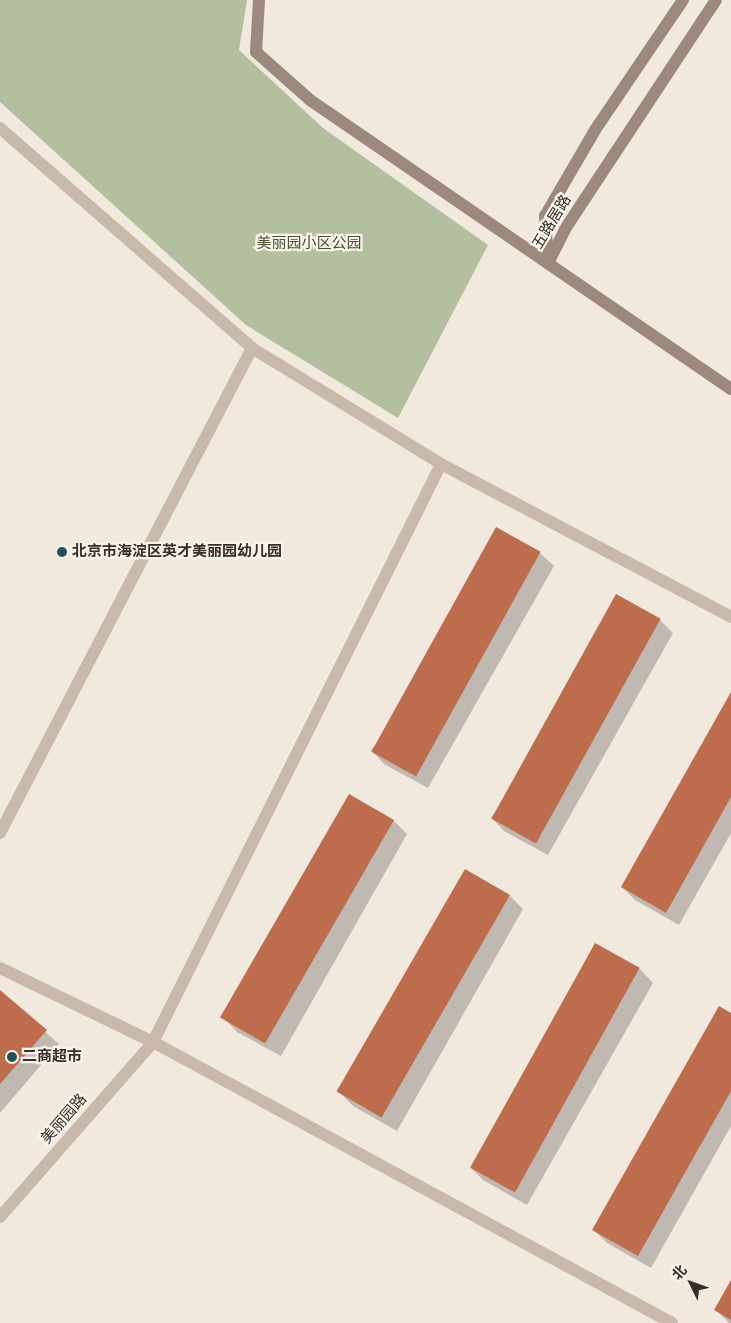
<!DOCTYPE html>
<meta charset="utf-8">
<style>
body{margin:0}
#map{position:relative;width:731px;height:1323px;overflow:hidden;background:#f1e8de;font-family:"Sofia Sans Condensed","Noto Sans SC",sans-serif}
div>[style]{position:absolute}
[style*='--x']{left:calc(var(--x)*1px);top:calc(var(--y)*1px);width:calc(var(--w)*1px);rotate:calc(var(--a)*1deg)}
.green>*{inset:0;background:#b3bf9e}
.shadow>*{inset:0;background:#0003}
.building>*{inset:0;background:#be6c4e;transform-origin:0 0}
.street>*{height:12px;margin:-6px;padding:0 6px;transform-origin:6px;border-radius:6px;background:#c8b9aa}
.secondary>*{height:12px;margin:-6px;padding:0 6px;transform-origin:6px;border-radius:6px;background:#9c887c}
.dots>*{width:14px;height:14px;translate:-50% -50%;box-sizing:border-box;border:2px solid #f9f2ea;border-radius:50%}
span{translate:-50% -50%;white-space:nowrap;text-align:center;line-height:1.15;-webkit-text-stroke:4.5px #f9f2ea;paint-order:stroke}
.street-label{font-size:15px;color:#362e29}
.park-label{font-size:15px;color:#45532f}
.poi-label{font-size:15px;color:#362e29;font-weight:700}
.left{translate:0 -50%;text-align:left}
.north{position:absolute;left:666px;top:1258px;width:50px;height:50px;-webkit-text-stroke:4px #f9f2ea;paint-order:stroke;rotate:312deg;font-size:14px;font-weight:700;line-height:20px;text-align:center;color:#362e29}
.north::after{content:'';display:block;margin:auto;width:18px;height:22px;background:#362e29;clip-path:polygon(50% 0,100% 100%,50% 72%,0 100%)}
</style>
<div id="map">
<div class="green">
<div style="clip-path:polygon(0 0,247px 0,239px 50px,323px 128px,488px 245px,398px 418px,246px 325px,0 102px)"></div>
</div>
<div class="shadow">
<div style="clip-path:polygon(540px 553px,554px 566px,428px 788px,384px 764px,371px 750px)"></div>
<div style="clip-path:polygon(660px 620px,673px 633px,548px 855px,504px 831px,491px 817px)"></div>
<div style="clip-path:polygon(731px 695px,731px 833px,679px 925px,635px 900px,622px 887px)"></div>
<div style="clip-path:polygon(350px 796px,394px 821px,407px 834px,281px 1056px,237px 1032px,224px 1018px)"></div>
<div style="clip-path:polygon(510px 896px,523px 909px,397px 1131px,353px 1106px,340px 1093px)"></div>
<div style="clip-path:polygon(596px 945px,640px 969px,653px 983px,527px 1205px,483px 1180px,470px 1167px)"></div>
<div style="clip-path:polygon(0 992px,59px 1044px,0 1113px)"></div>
<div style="clip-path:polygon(731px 1014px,731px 1126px,651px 1268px,607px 1243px,594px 1230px)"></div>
<div style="clip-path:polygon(731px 1283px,731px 1323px,729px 1323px,716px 1310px)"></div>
</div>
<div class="building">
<div style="left:496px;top:527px;width:51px;height:257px;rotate:29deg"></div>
<div style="left:616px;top:594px;width:51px;height:257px;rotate:29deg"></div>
<div style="clip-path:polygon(731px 692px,731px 797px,666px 913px,621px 887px)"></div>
<div style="left:349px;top:794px;width:52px;height:258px;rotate:30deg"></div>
<div style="left:465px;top:869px;width:52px;height:257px;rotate:30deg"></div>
<div style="left:595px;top:943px;width:51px;height:257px;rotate:29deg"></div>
<div style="clip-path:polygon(0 990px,47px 1030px,0 1084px)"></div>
<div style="clip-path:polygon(719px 1006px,731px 1013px,731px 1091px,638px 1256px,592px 1230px)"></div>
<div style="clip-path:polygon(731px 1280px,731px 1320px,714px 1310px)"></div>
</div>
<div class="street">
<div style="--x:0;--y:128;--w:335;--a:41.1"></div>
<div style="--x:252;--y:348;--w:222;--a:31.5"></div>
<div style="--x:441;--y:464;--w:328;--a:27.8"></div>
<div style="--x:0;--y:833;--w:547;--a:-62.54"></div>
<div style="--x:0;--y:968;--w:170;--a:25.8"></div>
<div style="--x:153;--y:1042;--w:590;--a:28.43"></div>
<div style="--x:0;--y:1217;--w:232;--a:-48.8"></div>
<div style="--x:153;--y:1042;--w:646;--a:-63.51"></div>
</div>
<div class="secondary">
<div style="--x:259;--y:0;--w:52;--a:93.3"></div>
<div style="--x:256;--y:52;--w:72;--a:41.6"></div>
<div style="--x:310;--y:100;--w:511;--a:34.47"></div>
<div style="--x:548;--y:263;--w:38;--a:-63"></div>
<div style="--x:565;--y:229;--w:274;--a:-56.6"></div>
<div style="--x:548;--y:263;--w:47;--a:-93.7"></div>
<div style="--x:545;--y:216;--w:99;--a:-59.8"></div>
<div style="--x:595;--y:130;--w:157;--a:-55.9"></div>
</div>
<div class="dots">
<div style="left:62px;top:552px;background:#215155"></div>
<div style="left:12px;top:1057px;background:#215155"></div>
</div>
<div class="street-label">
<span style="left:552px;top:222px;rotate:-59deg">五路居路</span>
<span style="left:64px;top:1119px;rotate:-49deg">美丽园路</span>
</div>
<div class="park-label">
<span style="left:309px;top:244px">美丽园小区公园</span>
</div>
<div class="poi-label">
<span class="left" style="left:72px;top:552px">北京市海淀区英才美丽园幼儿园</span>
<span class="left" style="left:22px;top:1057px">二商超市</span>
</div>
<div class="north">北</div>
</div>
